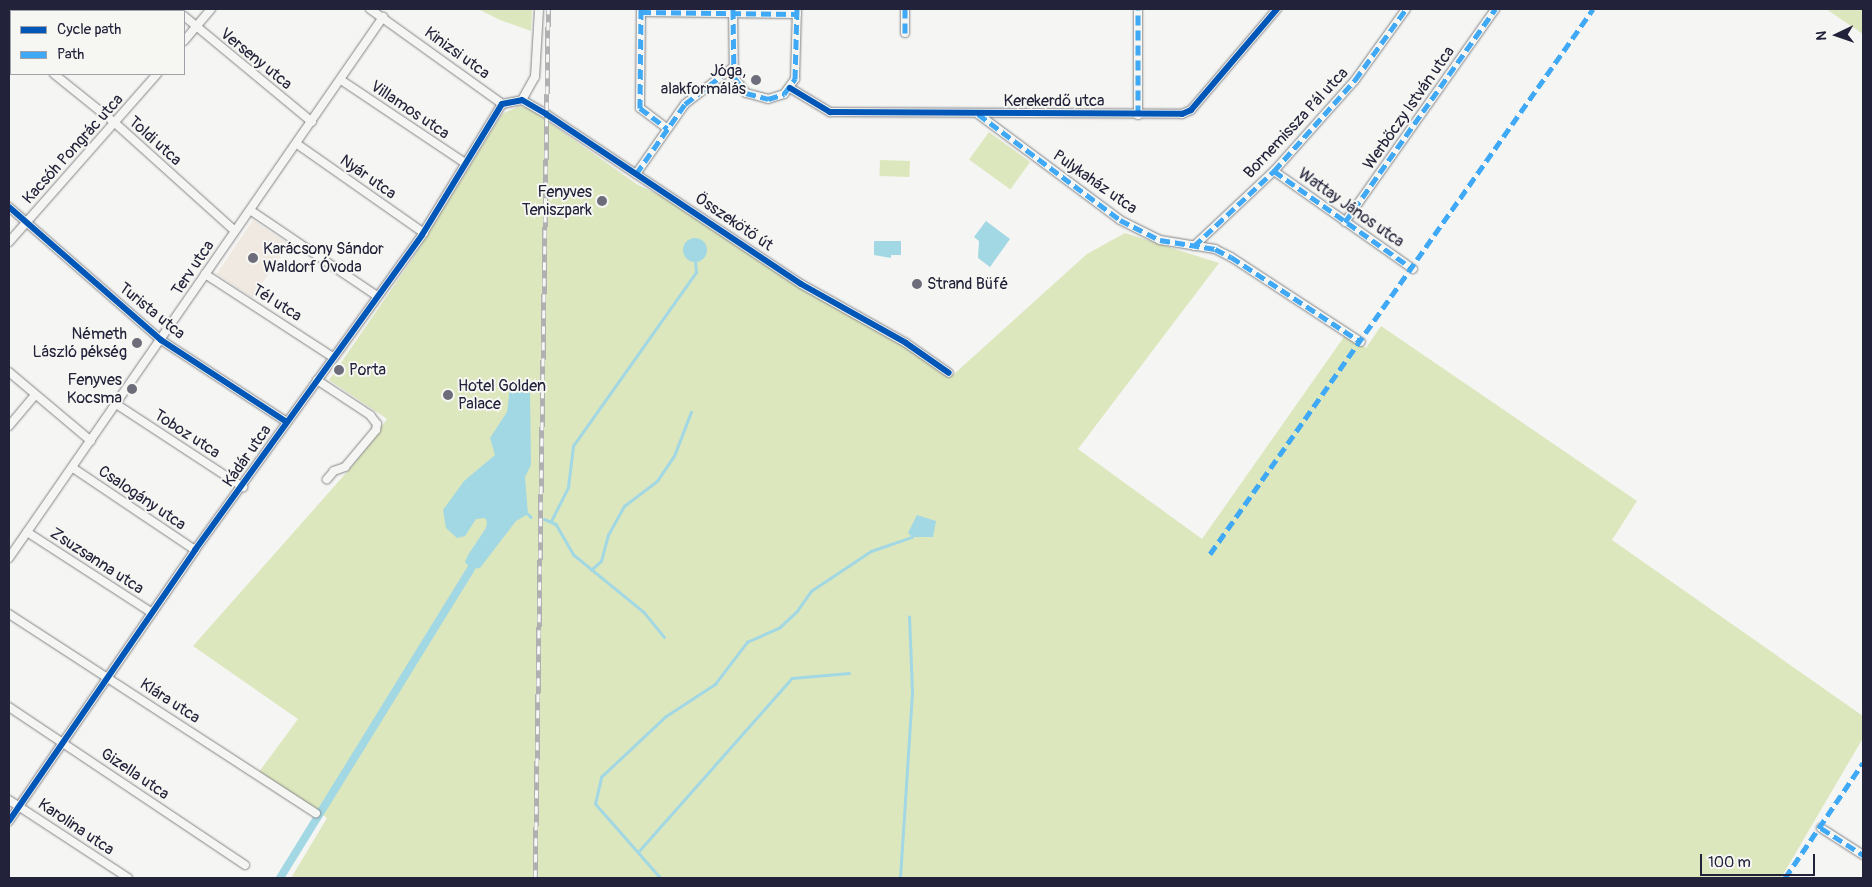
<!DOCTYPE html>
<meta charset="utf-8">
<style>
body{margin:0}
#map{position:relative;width:1872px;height:887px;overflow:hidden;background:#f5f5f3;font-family:Pangolin,sans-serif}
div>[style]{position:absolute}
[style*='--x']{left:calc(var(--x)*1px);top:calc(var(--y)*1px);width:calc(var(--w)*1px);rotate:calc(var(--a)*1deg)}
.built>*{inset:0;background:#efe9e1;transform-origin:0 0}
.green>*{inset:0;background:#dde7bd;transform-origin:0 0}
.water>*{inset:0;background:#a2d7e4}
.round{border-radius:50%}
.stream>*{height:2.5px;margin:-1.25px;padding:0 1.25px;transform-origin:1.25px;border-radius:1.25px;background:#a2d7e4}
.canal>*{height:8px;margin:-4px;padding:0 4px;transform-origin:4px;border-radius:4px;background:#a2d7e4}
.roads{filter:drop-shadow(0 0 1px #858589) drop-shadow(0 0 1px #858589)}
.street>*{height:8px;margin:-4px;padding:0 4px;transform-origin:4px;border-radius:4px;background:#f5f5f3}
.rail>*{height:4.5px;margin-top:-2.25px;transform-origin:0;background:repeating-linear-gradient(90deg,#f6f6f2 0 8px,#b0b0b2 0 16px);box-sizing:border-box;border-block:1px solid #b0b0b2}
.quiet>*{height:5px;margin-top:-2.5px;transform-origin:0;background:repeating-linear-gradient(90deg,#3fa9f5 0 10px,transparent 0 15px)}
.cycleway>*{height:6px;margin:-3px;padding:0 3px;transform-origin:3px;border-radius:3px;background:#0057b8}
.dots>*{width:14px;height:14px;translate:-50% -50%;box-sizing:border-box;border:2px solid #f6f6f2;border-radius:50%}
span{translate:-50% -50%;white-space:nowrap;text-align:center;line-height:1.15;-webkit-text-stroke:4px #f6f6f2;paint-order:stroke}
.street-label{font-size:16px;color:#22223b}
.poi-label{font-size:16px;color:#22223b}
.right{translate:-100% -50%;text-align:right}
.left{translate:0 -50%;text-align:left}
.frame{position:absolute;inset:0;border:10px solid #22223b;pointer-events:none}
.legend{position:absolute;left:10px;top:10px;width:175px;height:65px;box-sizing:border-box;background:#f6f6f2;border:1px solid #a1a1a9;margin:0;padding:6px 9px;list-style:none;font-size:15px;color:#22223b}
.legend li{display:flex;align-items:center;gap:10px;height:25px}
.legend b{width:25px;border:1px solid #a1a1a9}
.north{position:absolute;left:1812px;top:10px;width:50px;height:50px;-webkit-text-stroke:4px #f6f6f2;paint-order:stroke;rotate:267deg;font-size:14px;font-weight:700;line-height:20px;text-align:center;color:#22223b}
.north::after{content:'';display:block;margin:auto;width:18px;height:22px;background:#22223b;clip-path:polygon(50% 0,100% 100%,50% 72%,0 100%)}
.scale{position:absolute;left:1700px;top:854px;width:115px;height:22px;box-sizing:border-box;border:2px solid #22223b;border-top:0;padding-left:6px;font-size:15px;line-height:18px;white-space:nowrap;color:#22223b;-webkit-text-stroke:4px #f6f6f2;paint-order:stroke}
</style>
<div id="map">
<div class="built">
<div style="left:253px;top:220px;width:43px;height:65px;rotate:34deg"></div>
</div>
<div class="green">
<div style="clip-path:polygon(478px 9px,532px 9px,531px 31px,500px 20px)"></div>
<div style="clip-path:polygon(1826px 9px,1863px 9px,1863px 34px)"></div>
<div style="clip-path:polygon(519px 106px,530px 109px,638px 185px,692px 210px,747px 249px,906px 343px,953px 375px,1087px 254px,1125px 233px,1219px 263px,1078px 449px,1202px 539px,1346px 334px,1366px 348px,1381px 326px,1637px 501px,1612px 540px,1863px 716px,1863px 738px,1781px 878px,291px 878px,327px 818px,259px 772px,298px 719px,193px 646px,354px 464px,387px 419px,329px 380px,411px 261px,502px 114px)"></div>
<div style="left:989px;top:132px;width:51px;height:34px;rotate:36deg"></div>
<div style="left:880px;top:160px;width:30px;height:16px;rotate:2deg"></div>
</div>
<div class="water">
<div style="clip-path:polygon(986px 221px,1010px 239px,990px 267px,978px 258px,979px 241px,974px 237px)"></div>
<div class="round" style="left:683px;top:238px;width:24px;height:24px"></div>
<div style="clip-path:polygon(874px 241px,901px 241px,901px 255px,891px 255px,891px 258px,874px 255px)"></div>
<div style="clip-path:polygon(524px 384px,530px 393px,531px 465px,525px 477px,528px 514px,516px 521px,480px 568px,471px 569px,465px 562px,468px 555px,486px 528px,487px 522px,485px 518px,476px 519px,465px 536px,457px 538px,446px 528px,443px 510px,464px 481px,495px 455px,490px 438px,507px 412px,510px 387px)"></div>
<div style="clip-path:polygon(917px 515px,936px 521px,933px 537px,912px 537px,908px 533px)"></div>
</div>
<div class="stream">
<div style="--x:528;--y:514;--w:4;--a:45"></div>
<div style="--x:544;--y:519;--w:13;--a:23"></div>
<div style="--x:556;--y:524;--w:36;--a:60"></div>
<div style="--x:574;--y:555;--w:90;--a:39.2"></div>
<div style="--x:644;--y:612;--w:32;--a:51"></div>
<div style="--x:551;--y:521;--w:38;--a:-63"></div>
<div style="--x:568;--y:487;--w:41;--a:-83"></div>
<div style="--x:573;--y:446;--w:213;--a:-54.7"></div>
<div style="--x:696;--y:272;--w:11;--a:-95"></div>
<div style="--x:591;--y:570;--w:13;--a:-42"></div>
<div style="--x:601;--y:561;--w:27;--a:-75"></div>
<div style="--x:608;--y:535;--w:33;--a:-61"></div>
<div style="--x:624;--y:506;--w:41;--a:-37.1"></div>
<div style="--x:657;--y:481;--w:30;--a:-56"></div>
<div style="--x:674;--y:456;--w:47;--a:-68.9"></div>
<div style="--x:638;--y:852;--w:232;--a:-48.5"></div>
<div style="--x:792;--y:678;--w:57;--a:-5"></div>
<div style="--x:660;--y:878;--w:98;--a:-131.3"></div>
<div style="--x:595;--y:804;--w:28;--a:-77"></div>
<div style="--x:601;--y:777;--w:89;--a:-43.2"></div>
<div style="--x:666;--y:716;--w:59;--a:-33.1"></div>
<div style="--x:715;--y:684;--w:53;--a:-52.7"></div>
<div style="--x:747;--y:642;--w:36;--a:-24"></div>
<div style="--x:780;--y:627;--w:23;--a:-43"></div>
<div style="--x:797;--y:611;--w:24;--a:-55"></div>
<div style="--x:811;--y:591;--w:72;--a:-33.7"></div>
<div style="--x:871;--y:551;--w:43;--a:-18.9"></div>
<div style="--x:900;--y:878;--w:187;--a:-86.3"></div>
<div style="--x:912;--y:691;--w:74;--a:-92.3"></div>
</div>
<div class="canal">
<div style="--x:280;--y:878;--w:363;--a:-58.3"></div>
</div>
<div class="roads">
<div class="street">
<div style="--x:175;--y:9;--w:4;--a:34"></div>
<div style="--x:370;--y:9;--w:163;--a:35.7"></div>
<div style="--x:641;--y:9;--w:99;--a:90.6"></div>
<div style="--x:640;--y:108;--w:34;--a:37"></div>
<div style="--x:733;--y:9;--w:68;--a:89.2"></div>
<div style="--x:734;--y:77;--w:20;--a:53"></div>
<div style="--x:746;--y:93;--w:23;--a:15"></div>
<div style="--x:768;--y:99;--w:17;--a:-17"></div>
<div style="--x:784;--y:94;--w:19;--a:-54"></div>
<div style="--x:795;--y:79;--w:70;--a:-88.4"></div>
<div style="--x:641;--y:12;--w:156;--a:0.7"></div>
<div style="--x:184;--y:16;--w:166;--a:39.6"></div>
<div style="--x:905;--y:33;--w:24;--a:-90"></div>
<div style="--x:9;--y:37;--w:3;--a:45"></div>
<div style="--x:184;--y:41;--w:42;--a:-49.8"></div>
<div style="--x:54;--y:74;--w:78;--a:38.8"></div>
<div style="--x:115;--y:123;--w:161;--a:42"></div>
<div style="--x:341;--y:80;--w:149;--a:33.8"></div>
<div style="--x:790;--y:88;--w:47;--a:31"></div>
<div style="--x:830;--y:112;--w:352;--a:0.3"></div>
<div style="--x:1182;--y:114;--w:10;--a:-24"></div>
<div style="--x:1191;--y:110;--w:133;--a:-49.6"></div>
<div style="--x:522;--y:100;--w:26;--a:-61"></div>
<div style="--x:535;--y:77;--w:68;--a:-86.6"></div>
<div style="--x:502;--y:104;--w:20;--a:-11"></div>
<div style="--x:522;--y:100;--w:28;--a:30"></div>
<div style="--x:546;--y:114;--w:306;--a:33.7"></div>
<div style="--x:801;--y:284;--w:120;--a:29.3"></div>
<div style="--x:906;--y:343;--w:52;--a:34.9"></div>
<div style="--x:978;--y:114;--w:177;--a:36.7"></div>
<div style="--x:1120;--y:220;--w:45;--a:26.6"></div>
<div style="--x:1160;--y:240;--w:56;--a:9.3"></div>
<div style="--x:1215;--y:249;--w:18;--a:27"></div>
<div style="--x:1231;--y:257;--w:155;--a:33.2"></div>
<div style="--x:1138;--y:115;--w:106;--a:-90"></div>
<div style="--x:297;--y:144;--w:155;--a:35"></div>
<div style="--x:1274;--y:171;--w:170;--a:35.2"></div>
<div style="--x:636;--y:174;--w:85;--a:-55"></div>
<div style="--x:685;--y:104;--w:59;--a:-37.5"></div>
<div style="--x:9;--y:207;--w:202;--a:41.2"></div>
<div style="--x:161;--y:340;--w:150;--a:33.1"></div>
<div style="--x:250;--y:210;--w:153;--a:34.1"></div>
<div style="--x:1345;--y:222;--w:261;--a:-54.8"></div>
<div style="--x:9;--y:242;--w:224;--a:-48.6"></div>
<div style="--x:1194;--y:246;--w:110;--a:-43.2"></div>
<div style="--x:1274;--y:171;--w:122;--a:-48.3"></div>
<div style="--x:1355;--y:80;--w:87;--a:-54.3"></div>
<div style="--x:205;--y:274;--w:153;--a:33"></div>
<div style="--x:9;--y:372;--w:107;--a:40.1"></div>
<div style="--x:317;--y:380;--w:64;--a:33.4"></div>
<div style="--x:370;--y:415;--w:11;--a:52"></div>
<div style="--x:377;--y:424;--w:6;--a:99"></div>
<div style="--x:376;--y:430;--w:48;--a:130"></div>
<div style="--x:345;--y:467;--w:12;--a:160"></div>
<div style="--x:334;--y:471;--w:11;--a:131"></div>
<div style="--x:116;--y:404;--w:152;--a:33.2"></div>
<div style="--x:9;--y:426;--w:40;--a:-50"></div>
<div style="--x:73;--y:468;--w:147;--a:33.9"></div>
<div style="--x:27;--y:532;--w:149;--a:32.9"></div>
<div style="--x:9;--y:558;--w:658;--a:-55.34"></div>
<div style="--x:9;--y:614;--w:366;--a:33"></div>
<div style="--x:9;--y:707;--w:284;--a:33.8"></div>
<div style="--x:9;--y:800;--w:142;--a:33.2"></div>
<div style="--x:9;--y:821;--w:329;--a:-55.5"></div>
<div style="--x:195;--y:550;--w:388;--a:-54.2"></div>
<div style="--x:422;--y:235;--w:153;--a:-58.6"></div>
<div style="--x:1821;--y:828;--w:50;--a:32.7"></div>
</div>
</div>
<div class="rail">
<div style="--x:535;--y:878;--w:869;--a:-89.14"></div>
</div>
<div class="quiet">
<div style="--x:641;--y:9;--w:99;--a:90.6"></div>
<div style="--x:640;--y:108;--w:34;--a:37"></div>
<div style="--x:733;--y:9;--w:68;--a:89.2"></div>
<div style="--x:734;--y:77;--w:20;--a:53"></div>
<div style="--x:746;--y:93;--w:23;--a:15"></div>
<div style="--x:768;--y:99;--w:17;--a:-17"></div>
<div style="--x:784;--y:94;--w:19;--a:-54"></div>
<div style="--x:795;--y:79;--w:70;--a:-88.4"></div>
<div style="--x:641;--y:12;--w:156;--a:0.7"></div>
<div style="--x:905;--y:33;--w:24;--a:-90"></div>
<div style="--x:978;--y:114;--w:177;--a:36.7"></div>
<div style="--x:1120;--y:220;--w:45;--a:26.6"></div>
<div style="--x:1160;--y:240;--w:56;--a:9.3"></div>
<div style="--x:1215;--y:249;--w:18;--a:27"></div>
<div style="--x:1231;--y:257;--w:155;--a:33.2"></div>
<div style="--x:1138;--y:115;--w:106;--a:-90"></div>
<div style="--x:1274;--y:171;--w:170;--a:35.2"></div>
<div style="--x:636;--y:174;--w:85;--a:-55"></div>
<div style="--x:685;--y:104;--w:59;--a:-37.5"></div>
<div style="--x:1345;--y:222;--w:261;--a:-54.8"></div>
<div style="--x:1194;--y:246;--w:110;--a:-43.2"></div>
<div style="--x:1274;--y:171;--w:122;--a:-48.3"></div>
<div style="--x:1355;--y:80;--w:87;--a:-54.3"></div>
<div style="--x:1210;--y:554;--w:666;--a:-54.9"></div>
<div style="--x:1821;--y:828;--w:50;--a:32.7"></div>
<div style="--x:1785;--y:878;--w:139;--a:-55.9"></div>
</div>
<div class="cycleway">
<div style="--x:790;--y:88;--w:47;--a:31"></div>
<div style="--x:830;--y:112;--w:352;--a:0.3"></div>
<div style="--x:1182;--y:114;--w:10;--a:-24"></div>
<div style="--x:1191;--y:110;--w:133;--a:-49.6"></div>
<div style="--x:9;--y:207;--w:202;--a:41.2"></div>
<div style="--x:161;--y:340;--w:150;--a:33.1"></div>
<div style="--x:9;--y:821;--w:329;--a:-55.5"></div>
<div style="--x:195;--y:550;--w:388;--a:-54.2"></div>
<div style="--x:422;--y:235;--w:153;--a:-58.6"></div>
<div style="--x:502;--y:104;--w:20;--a:-11"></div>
<div style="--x:522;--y:100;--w:28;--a:30"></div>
<div style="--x:546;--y:114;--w:306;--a:33.7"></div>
<div style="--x:801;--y:284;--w:120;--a:29.3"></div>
<div style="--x:906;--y:343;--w:52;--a:34.9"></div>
</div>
<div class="dots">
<div style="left:756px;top:80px;background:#6c6c7b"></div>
<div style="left:602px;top:201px;background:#6c6c7b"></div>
<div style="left:253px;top:258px;background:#6c6c7b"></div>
<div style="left:917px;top:284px;background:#6c6c7b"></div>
<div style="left:137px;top:343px;background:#6c6c7b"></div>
<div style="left:339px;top:370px;background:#6c6c7b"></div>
<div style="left:132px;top:389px;background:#6c6c7b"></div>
<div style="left:448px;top:395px;background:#6c6c7b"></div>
</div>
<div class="street-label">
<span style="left:457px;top:53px;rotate:36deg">Kinizsi utca</span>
<span style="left:256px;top:59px;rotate:39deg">Verseny utca</span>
<span style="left:1054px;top:101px">Kerekerdő utca</span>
<span style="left:1409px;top:108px;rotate:-55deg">Werbőczy István utca</span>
<span style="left:410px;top:110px;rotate:34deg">Villamos utca</span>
<span style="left:1296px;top:123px;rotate:-47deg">Bornemissza Pál utca</span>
<span style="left:155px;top:141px;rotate:42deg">Toldi utca</span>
<span style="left:73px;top:149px;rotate:-48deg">Kacsóh Pongrác utca</span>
<span style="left:368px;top:177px;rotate:35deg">Nyár utca</span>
<span style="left:1095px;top:182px;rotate:35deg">Pulykaház utca</span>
<span style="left:1351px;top:208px;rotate:35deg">Wattay János utca</span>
<span style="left:734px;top:222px;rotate:34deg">Összekötő út</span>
<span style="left:193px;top:268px;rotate:-56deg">Terv utca</span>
<span style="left:277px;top:303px;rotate:32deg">Tél utca</span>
<span style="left:152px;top:311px;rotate:39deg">Turista utca</span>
<span style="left:187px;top:434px;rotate:33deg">Toboz utca</span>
<span style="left:247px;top:456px;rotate:-55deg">Kádár utca</span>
<span style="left:142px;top:498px;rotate:34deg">Csalogány utca</span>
<span style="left:97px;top:561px;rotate:33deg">Zsuzsanna utca</span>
<span style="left:170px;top:701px;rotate:33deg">Klára utca</span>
<span style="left:135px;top:774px;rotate:34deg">Gizella utca</span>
<span style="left:76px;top:827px;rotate:34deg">Karolina utca</span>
</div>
<div class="poi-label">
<span class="right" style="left:746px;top:80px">Jóga,<br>alakformálás</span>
<span class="right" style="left:592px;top:201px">Fenyves<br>Teniszpark</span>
<span class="left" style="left:263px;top:258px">Karácsony Sándor<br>Waldorf Óvoda</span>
<span class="left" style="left:927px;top:284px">Strand Büfé</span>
<span class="right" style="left:127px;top:343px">Németh<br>László pékség</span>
<span class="left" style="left:349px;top:370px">Porta</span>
<span class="right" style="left:122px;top:389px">Fenyves<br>Kocsma</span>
<span class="left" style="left:458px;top:395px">Hotel Golden<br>Palace</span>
</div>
<div class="frame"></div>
<ul class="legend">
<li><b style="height:6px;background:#0057b8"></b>Cycle path</li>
<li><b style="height:6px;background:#3fa9f5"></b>Path</li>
</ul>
<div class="north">N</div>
<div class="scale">100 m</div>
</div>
